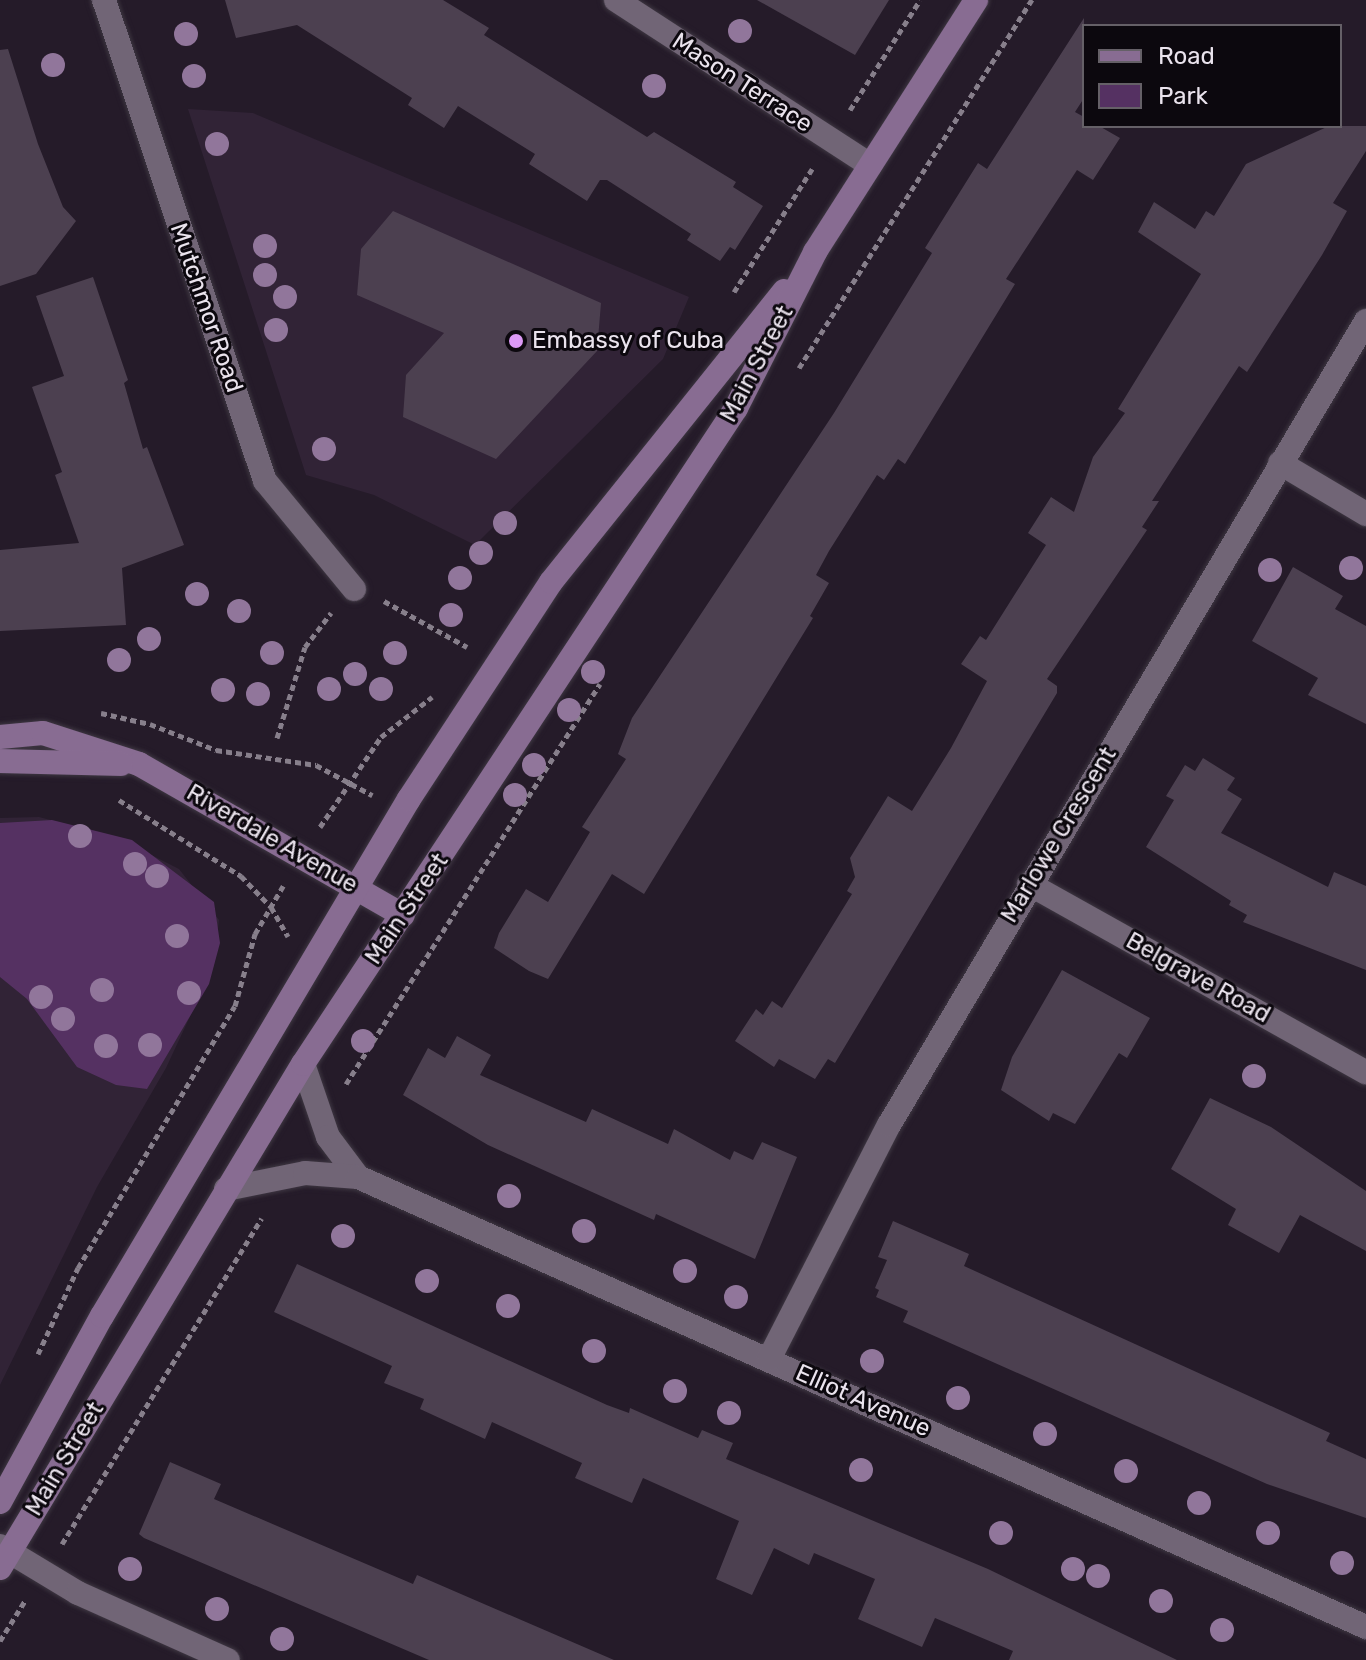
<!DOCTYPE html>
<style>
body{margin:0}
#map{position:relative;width:1366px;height:1660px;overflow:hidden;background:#251b29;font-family:Rubik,sans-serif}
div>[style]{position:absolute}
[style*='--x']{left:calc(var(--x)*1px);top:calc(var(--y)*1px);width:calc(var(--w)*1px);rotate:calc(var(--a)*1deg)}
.built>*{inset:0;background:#312336}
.green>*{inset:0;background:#553162}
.building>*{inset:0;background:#4c4050}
.path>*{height:5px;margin-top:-2.5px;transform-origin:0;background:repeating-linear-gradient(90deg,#877f8b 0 6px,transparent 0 10px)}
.roads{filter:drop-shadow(0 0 2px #3e3742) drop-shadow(0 0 2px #3e3742)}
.street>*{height:24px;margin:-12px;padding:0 12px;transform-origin:12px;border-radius:12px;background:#716576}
.secondary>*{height:24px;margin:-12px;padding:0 12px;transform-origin:12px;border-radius:12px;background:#886c92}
.trees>*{width:24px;height:24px;margin:-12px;border-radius:50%;background:#91769b}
.dots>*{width:22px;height:22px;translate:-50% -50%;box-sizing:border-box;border:4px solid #0c080e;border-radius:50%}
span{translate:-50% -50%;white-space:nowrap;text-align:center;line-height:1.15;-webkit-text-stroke:6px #0c080e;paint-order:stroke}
.street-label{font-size:24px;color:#eae3ed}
.poi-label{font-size:24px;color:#eae3ed}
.left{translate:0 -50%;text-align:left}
.legend{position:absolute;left:1082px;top:24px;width:260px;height:104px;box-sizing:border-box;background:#0c080e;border:2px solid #656067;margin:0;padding:10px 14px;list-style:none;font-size:24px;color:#eae3ed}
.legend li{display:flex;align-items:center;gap:16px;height:40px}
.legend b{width:40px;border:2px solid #656067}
</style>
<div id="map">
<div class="built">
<div style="clip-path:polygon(188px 109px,253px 113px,689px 297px,663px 359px,475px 545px,374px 495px,306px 475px)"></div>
<div style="clip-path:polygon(39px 817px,116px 837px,179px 869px,219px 920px,214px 965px,166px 1068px,97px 1187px,0 1385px,0 818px)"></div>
</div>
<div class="green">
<div style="clip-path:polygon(52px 820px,132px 840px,214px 902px,220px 943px,209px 984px,147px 1089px,116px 1085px,77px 1067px,27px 999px,0 977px,0 823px)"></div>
</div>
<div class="building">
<div style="clip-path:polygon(225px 0,443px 0,489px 28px,484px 35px,647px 137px,654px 132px,736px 182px,733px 187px,763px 206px,735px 250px,730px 247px,720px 261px,687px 240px,691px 234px,607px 180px,600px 180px,587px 201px,529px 164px,535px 154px,458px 106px,444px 128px,408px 105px,412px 98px,297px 25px,236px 38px)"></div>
<div style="clip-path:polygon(757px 0,889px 0,855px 55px)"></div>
<div style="clip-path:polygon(1084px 18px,1084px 98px,1075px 112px,1084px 117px,1084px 126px,1099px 126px,1120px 138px,1093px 180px,1077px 170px,1006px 279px,1015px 284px,905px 464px,898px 459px,884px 480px,877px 475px,829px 551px,816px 575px,829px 583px,810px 616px,813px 618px,644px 894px,612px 874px,548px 979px,529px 971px,494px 948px,499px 933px,526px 889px,548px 902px,590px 832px,582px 827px,626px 759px,618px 754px,632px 718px,834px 413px,932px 253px,925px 248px,978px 163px,987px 169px)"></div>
<div style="clip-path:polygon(8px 49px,38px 144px,63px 207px,76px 221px,36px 274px,0 286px,0 50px)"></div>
<div style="clip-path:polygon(1329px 126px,1366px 126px,1366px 151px,1333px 203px,1347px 211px,1322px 255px,1247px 372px,1239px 366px,1152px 501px,1159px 501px,1142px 527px,1147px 530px,1047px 679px,1057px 686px,1057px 693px,835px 1063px,828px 1059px,815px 1079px,779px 1059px,774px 1067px,735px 1041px,756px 1009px,763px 1015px,772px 1001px,782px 1008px,852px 894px,847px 891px,855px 877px,850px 858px,888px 796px,912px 811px,951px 748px,987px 681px,961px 664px,980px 636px,986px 640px,1046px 545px,1028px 533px,1051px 497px,1074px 512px,1093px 457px,1125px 413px,1118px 409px,1201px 274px,1138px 232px,1154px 202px,1195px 229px,1206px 211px,1214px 216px,1246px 164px)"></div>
<div style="clip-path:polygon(393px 211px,601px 303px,597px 351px,496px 459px,403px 417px,406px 375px,444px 333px,357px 295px,361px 249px)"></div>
<div style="clip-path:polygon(93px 277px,128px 380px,124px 383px,143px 449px,147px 447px,184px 545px,122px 568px,126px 625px,0 631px,0 550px,79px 543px,55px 475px,62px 472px,32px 387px,64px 376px,36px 296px)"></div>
<div style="clip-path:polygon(1293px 567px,1343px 596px,1335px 609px,1366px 626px,1366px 724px,1308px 695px,1318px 678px,1252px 641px)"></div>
<div style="clip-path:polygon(1203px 758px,1235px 778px,1227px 790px,1242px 799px,1221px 833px,1328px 887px,1334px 872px,1366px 886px,1366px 970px,1243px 922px,1247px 915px,1229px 905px,1231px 901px,1146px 847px,1174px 800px,1166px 796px,1185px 765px,1195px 771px)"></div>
<div style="clip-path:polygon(1062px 970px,1150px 1018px,1127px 1058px,1119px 1053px,1075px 1124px,1053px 1113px,1049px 1121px,1001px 1090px,1012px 1057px)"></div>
<div style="clip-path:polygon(457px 1036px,491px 1055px,480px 1075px,586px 1122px,592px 1109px,668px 1144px,674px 1129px,730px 1160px,734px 1151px,753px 1160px,762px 1142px,797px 1157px,755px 1259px,656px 1214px,654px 1220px,488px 1145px,403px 1095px,428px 1048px,445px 1058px)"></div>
<div style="clip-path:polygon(1210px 1098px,1271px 1127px,1366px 1191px,1366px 1251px,1300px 1215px,1279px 1253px,1228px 1225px,1236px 1209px,1171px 1169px)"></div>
<div style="clip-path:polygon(893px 1221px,969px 1254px,964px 1266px,1330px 1433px,1326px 1441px,1366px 1459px,1366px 1518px,1267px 1484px,903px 1322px,908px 1311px,876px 1297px,879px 1290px,875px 1288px,887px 1260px,878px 1257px)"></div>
<div style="clip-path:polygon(297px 1264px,607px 1405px,629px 1413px,630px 1408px,698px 1438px,702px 1430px,733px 1443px,726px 1459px,988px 1569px,1177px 1660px,1009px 1660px,1013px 1651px,935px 1618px,922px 1647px,858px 1619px,875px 1579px,814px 1553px,809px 1565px,774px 1548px,752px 1595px,716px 1579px,739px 1521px,643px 1478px,632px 1503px,575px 1478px,582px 1463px,492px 1422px,485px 1439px,420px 1409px,424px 1399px,384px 1383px,392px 1366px,274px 1312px)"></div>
<div style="clip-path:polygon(170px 1462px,221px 1484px,214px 1499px,413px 1584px,417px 1575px,614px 1660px,429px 1660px,144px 1538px,139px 1534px)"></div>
</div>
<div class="path">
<div style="--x:850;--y:110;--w:130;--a:-57.5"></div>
<div style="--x:734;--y:292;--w:146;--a:-57.6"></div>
<div style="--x:799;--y:368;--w:436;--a:-57.7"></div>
<div style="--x:384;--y:601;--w:95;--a:29"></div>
<div style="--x:101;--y:713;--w:50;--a:12.7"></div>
<div style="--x:150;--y:724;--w:71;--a:21.5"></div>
<div style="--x:216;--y:750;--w:101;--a:8.5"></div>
<div style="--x:316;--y:765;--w:64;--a:28.2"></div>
<div style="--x:277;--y:738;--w:95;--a:-72.9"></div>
<div style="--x:305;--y:647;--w:43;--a:-52.6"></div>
<div style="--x:119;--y:800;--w:144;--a:31.9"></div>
<div style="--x:241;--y:876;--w:43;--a:45.9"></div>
<div style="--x:271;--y:907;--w:34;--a:60"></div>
<div style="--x:320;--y:827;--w:109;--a:-55.9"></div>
<div style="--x:381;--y:737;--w:65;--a:-38.1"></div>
<div style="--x:346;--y:1084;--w:474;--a:-57.6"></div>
<div style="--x:38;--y:1354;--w:95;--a:-65.1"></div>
<div style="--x:78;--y:1268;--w:305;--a:-59.1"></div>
<div style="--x:235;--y:1006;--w:75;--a:-74.5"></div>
<div style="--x:255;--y:934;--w:56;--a:-59.7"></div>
<div style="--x:62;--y:1544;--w:382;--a:-58.5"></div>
<div style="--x:0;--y:1641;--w:49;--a:-58.2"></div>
</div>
<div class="roads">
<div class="street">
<div style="--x:104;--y:0;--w:507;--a:71.49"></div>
<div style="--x:265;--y:481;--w:140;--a:50.5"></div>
<div style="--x:616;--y:0;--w:303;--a:33"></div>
<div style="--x:1280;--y:463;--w:100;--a:30.7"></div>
<div style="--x:1029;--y:884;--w:386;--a:29.2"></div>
<div style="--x:303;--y:1064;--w:77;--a:71.1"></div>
<div style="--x:328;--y:1137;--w:50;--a:53.1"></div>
<div style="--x:226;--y:1189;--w:81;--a:-11.4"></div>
<div style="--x:305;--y:1173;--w:53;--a:4.3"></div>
<div style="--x:358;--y:1177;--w:1104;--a:24.06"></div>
<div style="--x:769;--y:1359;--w:263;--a:-62.9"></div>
<div style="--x:889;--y:1125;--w:935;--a:-59.32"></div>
<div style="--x:0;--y:1546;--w:91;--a:31.1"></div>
<div style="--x:78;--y:1593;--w:164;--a:24.1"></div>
</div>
<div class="secondary">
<div style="--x:0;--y:737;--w:43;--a:-5.3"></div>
<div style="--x:43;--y:733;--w:101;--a:17.9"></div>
<div style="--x:139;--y:764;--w:304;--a:29.8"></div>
<div style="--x:0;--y:761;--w:121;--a:1.4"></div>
<div style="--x:0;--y:1502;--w:212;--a:-61.3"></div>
<div style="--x:102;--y:1316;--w:601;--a:-59.3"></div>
<div style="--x:409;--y:799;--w:259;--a:-56.8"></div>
<div style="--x:551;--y:582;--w:373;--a:-51.3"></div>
<div style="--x:0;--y:1568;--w:588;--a:-58.99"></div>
<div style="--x:303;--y:1064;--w:786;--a:-56.57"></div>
<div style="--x:736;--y:408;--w:175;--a:-63.1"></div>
<div style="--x:815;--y:252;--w:299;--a:-57.4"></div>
</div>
</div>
<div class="trees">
<div style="left:740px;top:31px"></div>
<div style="left:186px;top:34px"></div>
<div style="left:53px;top:65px"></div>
<div style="left:194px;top:76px"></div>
<div style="left:654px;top:86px"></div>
<div style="left:217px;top:144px"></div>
<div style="left:265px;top:246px"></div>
<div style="left:265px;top:275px"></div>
<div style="left:285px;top:297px"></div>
<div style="left:276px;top:330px"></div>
<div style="left:324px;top:449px"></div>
<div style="left:505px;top:523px"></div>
<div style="left:481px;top:553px"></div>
<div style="left:1351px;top:568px"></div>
<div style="left:1270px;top:570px"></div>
<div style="left:460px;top:578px"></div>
<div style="left:197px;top:594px"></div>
<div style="left:239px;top:611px"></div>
<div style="left:451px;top:615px"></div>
<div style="left:149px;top:639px"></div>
<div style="left:272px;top:653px"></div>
<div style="left:395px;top:653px"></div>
<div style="left:119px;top:660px"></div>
<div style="left:593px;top:672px"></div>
<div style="left:355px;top:674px"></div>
<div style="left:329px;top:689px"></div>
<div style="left:381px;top:689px"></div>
<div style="left:223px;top:690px"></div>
<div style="left:258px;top:694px"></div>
<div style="left:569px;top:710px"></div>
<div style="left:534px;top:765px"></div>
<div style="left:515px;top:795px"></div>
<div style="left:80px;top:836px"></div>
<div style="left:135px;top:864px"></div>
<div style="left:157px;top:876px"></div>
<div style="left:177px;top:936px"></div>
<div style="left:102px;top:990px"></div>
<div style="left:189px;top:993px"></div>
<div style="left:41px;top:997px"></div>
<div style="left:63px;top:1019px"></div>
<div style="left:363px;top:1041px"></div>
<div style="left:150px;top:1045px"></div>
<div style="left:106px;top:1046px"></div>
<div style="left:1254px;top:1076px"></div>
<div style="left:509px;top:1196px"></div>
<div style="left:584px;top:1231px"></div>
<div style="left:343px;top:1236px"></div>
<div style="left:685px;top:1271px"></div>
<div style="left:427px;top:1281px"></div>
<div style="left:736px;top:1297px"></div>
<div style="left:508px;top:1306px"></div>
<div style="left:594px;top:1351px"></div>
<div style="left:872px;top:1361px"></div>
<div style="left:675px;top:1391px"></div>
<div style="left:958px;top:1398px"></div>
<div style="left:729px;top:1413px"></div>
<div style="left:1045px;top:1434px"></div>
<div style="left:861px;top:1470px"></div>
<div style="left:1126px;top:1471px"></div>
<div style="left:1199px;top:1503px"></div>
<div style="left:1001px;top:1533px"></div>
<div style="left:1268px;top:1533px"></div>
<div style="left:1342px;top:1563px"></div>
<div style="left:130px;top:1569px"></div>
<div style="left:1073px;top:1569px"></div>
<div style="left:1098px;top:1576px"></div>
<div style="left:1161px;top:1601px"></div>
<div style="left:217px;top:1609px"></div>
<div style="left:1222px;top:1630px"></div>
<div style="left:282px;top:1639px"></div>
</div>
<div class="dots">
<div style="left:516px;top:341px;background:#dc99f5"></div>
</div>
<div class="street-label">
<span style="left:742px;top:83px;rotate:33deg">Mason Terrace</span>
<span style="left:206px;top:308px;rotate:71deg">Mutchmor Road</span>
<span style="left:757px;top:364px;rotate:-62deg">Main Street</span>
<span style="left:1059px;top:835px;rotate:-59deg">Marlowe Crescent</span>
<span style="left:272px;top:839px;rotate:30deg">Riverdale Avenue</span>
<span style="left:407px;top:909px;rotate:-56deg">Main Street</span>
<span style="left:1198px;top:978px;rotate:29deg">Belgrave Road</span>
<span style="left:863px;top:1401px;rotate:24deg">Elliot Avenue</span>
<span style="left:65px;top:1459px;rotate:-59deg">Main Street</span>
</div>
<div class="poi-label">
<span class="left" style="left:532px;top:341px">Embassy of Cuba</span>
</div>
<ul class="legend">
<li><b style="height:10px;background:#886c92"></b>Road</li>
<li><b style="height:22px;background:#553162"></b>Park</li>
</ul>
</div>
